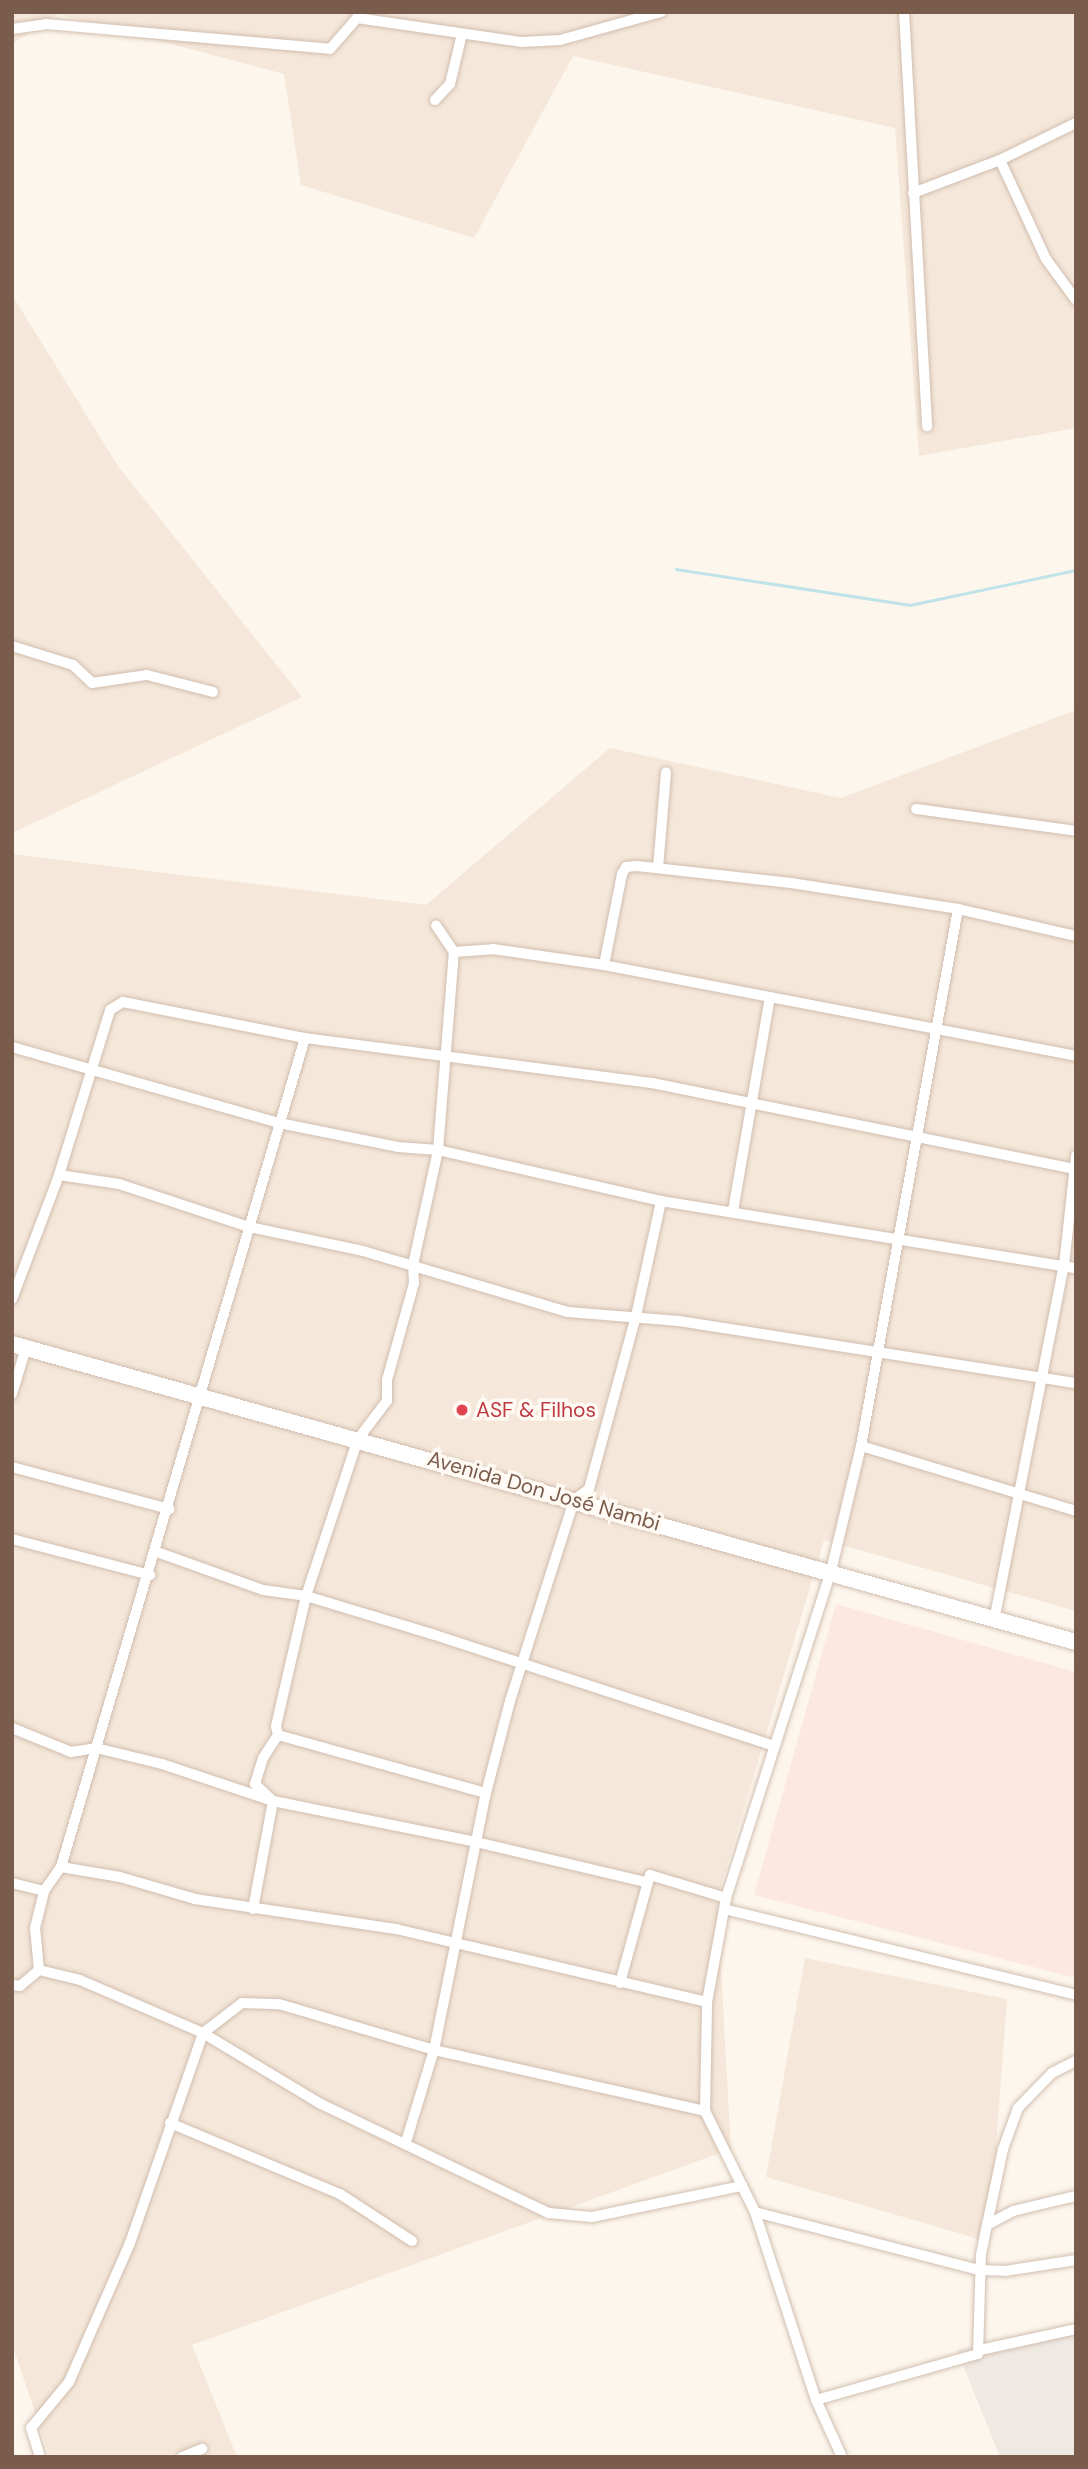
<!DOCTYPE html>
<meta charset="utf-8">
<style>
body{margin:0}
#map{position:relative;width:1088px;height:2469px;overflow:hidden;background:#fdf6ec;font-family:"DM Sans",sans-serif}
div>[style]{position:absolute}
[style*='--x']{left:calc(var(--x)*1px);top:calc(var(--y)*1px);width:calc(var(--w)*1px);rotate:calc(var(--a)*1deg)}
.residential>*{inset:0;background:#f5e8da}
.commercial>*{inset:0;background:#fde8e0}
.industrial>*{inset:0;background:#efe9e4}
.stream>*{height:2.5px;margin:-1.25px;padding:0 1.25px;transform-origin:1.25px;border-radius:1.25px;background:#bfe3e8}
.roads{filter:drop-shadow(0 0 2px #d1beb0) drop-shadow(0 0 2px #d1beb0)}
.street>*{height:10px;margin:-5px;padding:0 5px;transform-origin:5px;border-radius:5px;background:#fff}
.secondary>*{height:16px;margin:-8px;padding:0 8px;transform-origin:8px;border-radius:8px;background:#fff}
.dots>*{width:19px;height:19px;translate:-50% -50%;box-sizing:border-box;border:4px solid #fffaf3;border-radius:50%}
span{translate:-50% -50%;white-space:nowrap;text-align:center;line-height:1.15;-webkit-text-stroke:7px #fffaf3;paint-order:stroke}
.health-label{font-size:21px;color:#be3a42}
.left{translate:0 -50%;text-align:left}
.street-label{font-size:21px;color:#7a5c4d}
.frame{position:absolute;inset:0;border:14px solid #7a5c4d;pointer-events:none}
</style>
<div id="map">
<div class="residential">
<div style="clip-path:polygon(12px 12px,1076px 12px,1076px 428px,919px 456px,895px 128px,573px 56px,474px 238px,301px 185px,284px 74px,58px 14px,12px 44px)"></div>
<div style="clip-path:polygon(12px 295px,118px 466px,302px 697px,12px 833px)"></div>
<div style="clip-path:polygon(1076px 710px,1076px 1611px,824px 1540px,717px 1899px,731px 2149px,192px 2345px,237px 2457px,50px 2457px,12px 2344px,12px 854px,426px 905px,610px 748px,841px 798px)"></div>
<div style="clip-path:polygon(805px 1958px,1007px 1999px,989px 2242px,766px 2177px)"></div>
</div>
<div class="commercial">
<div style="clip-path:polygon(836px 1604px,1076px 1672px,1076px 1978px,754px 1895px)"></div>
</div>
<div class="industrial">
<div style="clip-path:polygon(1076px 2323px,1076px 2457px,1000px 2457px,957px 2350px)"></div>
</div>
<div class="stream">
<div style="--x:676;--y:569;--w:237;--a:8.7"></div>
<div style="--x:910;--y:605;--w:170;--a:-11.9"></div>
</div>
<div class="roads">
<div class="street">
<div style="--x:904;--y:12;--w:415;--a:86.8"></div>
<div style="--x:12;--y:29;--w:34;--a:-8"></div>
<div style="--x:46;--y:24;--w:285;--a:5"></div>
<div style="--x:330;--y:49;--w:41;--a:-48.9"></div>
<div style="--x:357;--y:18;--w:167;--a:8.3"></div>
<div style="--x:522;--y:42;--w:38;--a:-3"></div>
<div style="--x:560;--y:40;--w:105;--a:-15.5"></div>
<div style="--x:435;--y:100;--w:22;--a:-47"></div>
<div style="--x:450;--y:84;--w:51;--a:-76.5"></div>
<div style="--x:1000;--y:160;--w:109;--a:65.1"></div>
<div style="--x:1046;--y:259;--w:51;--a:53.8"></div>
<div style="--x:913;--y:193;--w:93;--a:-20.8"></div>
<div style="--x:1000;--y:160;--w:85;--a:-26"></div>
<div style="--x:12;--y:646;--w:64;--a:17.3"></div>
<div style="--x:73;--y:665;--w:26;--a:43"></div>
<div style="--x:92;--y:683;--w:56;--a:-8.3"></div>
<div style="--x:147;--y:675;--w:68;--a:14.4"></div>
<div style="--x:916;--y:809;--w:162;--a:7.8"></div>
<div style="--x:658;--y:868;--w:96;--a:-85.2"></div>
<div style="--x:454;--y:952;--w:39;--a:-4"></div>
<div style="--x:493;--y:949;--w:112;--a:8.2"></div>
<div style="--x:604;--y:965;--w:481;--a:10.9"></div>
<div style="--x:604;--y:965;--w:93;--a:-78.8"></div>
<div style="--x:622;--y:874;--w:8;--a:-60"></div>
<div style="--x:626;--y:867;--w:11;--a:-5"></div>
<div style="--x:637;--y:866;--w:155;--a:6.3"></div>
<div style="--x:791;--y:883;--w:169;--a:8.8"></div>
<div style="--x:958;--y:909;--w:121;--a:12.9"></div>
<div style="--x:12;--y:1047;--w:278;--a:15.9"></div>
<div style="--x:279;--y:1123;--w:121;--a:11.4"></div>
<div style="--x:398;--y:1147;--w:40;--a:4.3"></div>
<div style="--x:438;--y:1150;--w:229;--a:12.9"></div>
<div style="--x:661;--y:1201;--w:420;--a:9.2"></div>
<div style="--x:59;--y:1175;--w:61;--a:8.5"></div>
<div style="--x:119;--y:1184;--w:137;--a:18.3"></div>
<div style="--x:249;--y:1227;--w:116;--a:11.9"></div>
<div style="--x:363;--y:1251;--w:214;--a:16.6"></div>
<div style="--x:568;--y:1312;--w:111;--a:4.6"></div>
<div style="--x:679;--y:1321;--w:402;--a:8.9"></div>
<div style="--x:733;--y:1211;--w:217;--a:-80.2"></div>
<div style="--x:12;--y:1299;--w:133;--a:-69.2"></div>
<div style="--x:59;--y:1175;--w:173;--a:-72.8"></div>
<div style="--x:110;--y:1010;--w:15;--a:-32"></div>
<div style="--x:123;--y:1002;--w:186;--a:11.2"></div>
<div style="--x:305;--y:1038;--w:350;--a:7.4"></div>
<div style="--x:652;--y:1083;--w:433;--a:11.5"></div>
<div style="--x:12;--y:1394;--w:48;--a:-73.1"></div>
<div style="--x:861;--y:1446;--w:225;--a:16.8"></div>
<div style="--x:12;--y:1467;--w:163;--a:15"></div>
<div style="--x:12;--y:1539;--w:143;--a:14.6"></div>
<div style="--x:157;--y:1552;--w:113;--a:19.7"></div>
<div style="--x:263;--y:1590;--w:43;--a:7.9"></div>
<div style="--x:306;--y:1596;--w:132;--a:16.8"></div>
<div style="--x:432;--y:1634;--w:360;--a:18.1"></div>
<div style="--x:995;--y:1616;--w:358;--a:-78.9"></div>
<div style="--x:1064;--y:1265;--w:110;--a:-83.7"></div>
<div style="--x:12;--y:1728;--w:64;--a:22.1"></div>
<div style="--x:71;--y:1752;--w:25;--a:-9"></div>
<div style="--x:96;--y:1748;--w:68;--a:13.6"></div>
<div style="--x:162;--y:1764;--w:117;--a:18.4"></div>
<div style="--x:273;--y:1801;--w:207;--a:11.4"></div>
<div style="--x:476;--y:1842;--w:174;--a:13.3"></div>
<div style="--x:278;--y:1735;--w:216;--a:15.6"></div>
<div style="--x:61;--y:1867;--w:60;--a:9.6"></div>
<div style="--x:120;--y:1877;--w:78;--a:16.3"></div>
<div style="--x:195;--y:1899;--w:203;--a:8.5"></div>
<div style="--x:396;--y:1929;--w:319;--a:13.2"></div>
<div style="--x:12;--y:1883;--w:33;--a:14"></div>
<div style="--x:253;--y:1909;--w:110;--a:-79.5"></div>
<div style="--x:273;--y:1801;--w:25;--a:-137"></div>
<div style="--x:255;--y:1784;--w:27;--a:-73"></div>
<div style="--x:263;--y:1758;--w:27;--a:-57"></div>
<div style="--x:278;--y:1735;--w:9;--a:-103"></div>
<div style="--x:276;--y:1726;--w:133;--a:-77"></div>
<div style="--x:306;--y:1596;--w:165;--a:-71.7"></div>
<div style="--x:358;--y:1439;--w:48;--a:-52.7"></div>
<div style="--x:387;--y:1401;--w:21;--a:-90"></div>
<div style="--x:387;--y:1380;--w:101;--a:-74.4"></div>
<div style="--x:414;--y:1283;--w:18;--a:-93"></div>
<div style="--x:413;--y:1265;--w:118;--a:-77.7"></div>
<div style="--x:438;--y:1150;--w:199;--a:-85.4"></div>
<div style="--x:454;--y:952;--w:32;--a:-124"></div>
<div style="--x:724;--y:1909;--w:362;--a:13.7"></div>
<div style="--x:39;--y:1970;--w:42;--a:-95.4"></div>
<div style="--x:35;--y:1928;--w:38;--a:-76"></div>
<div style="--x:44;--y:1891;--w:29;--a:-55"></div>
<div style="--x:61;--y:1867;--w:864;--a:-73.6"></div>
<div style="--x:39;--y:1970;--w:42;--a:13.7"></div>
<div style="--x:80;--y:1980;--w:134;--a:23.3"></div>
<div style="--x:203;--y:2033;--w:135;--a:31.1"></div>
<div style="--x:319;--y:2103;--w:255;--a:25.6"></div>
<div style="--x:549;--y:2213;--w:43;--a:5.3"></div>
<div style="--x:592;--y:2217;--w:153;--a:-11.7"></div>
<div style="--x:620;--y:1983;--w:112;--a:-74.5"></div>
<div style="--x:650;--y:1875;--w:79;--a:16.8"></div>
<div style="--x:12;--y:1985;--w:8;--a:7"></div>
<div style="--x:20;--y:1986;--w:25;--a:-40"></div>
<div style="--x:170;--y:2123;--w:184;--a:22.7"></div>
<div style="--x:340;--y:2194;--w:86;--a:33.1"></div>
<div style="--x:406;--y:2142;--w:96;--a:-73.1"></div>
<div style="--x:434;--y:2050;--w:262;--a:-78.6"></div>
<div style="--x:486;--y:1793;--w:95;--a:-75.4"></div>
<div style="--x:510;--y:1701;--w:211;--a:-72.3"></div>
<div style="--x:574;--y:1500;--w:19;--a:-36"></div>
<div style="--x:589;--y:1489;--w:179;--a:-74.8"></div>
<div style="--x:636;--y:1316;--w:118;--a:-77.7"></div>
<div style="--x:755;--y:2212;--w:232;--a:14.5"></div>
<div style="--x:980;--y:2270;--w:25;--a:2"></div>
<div style="--x:1005;--y:2271;--w:72;--a:-8.8"></div>
<div style="--x:987;--y:2225;--w:78;--a:-78.1"></div>
<div style="--x:1003;--y:2149;--w:44;--a:-69.9"></div>
<div style="--x:1018;--y:2108;--w:49;--a:-45.8"></div>
<div style="--x:1052;--y:2073;--w:27;--a:-27"></div>
<div style="--x:980;--y:2350;--w:98;--a:-12.3"></div>
<div style="--x:816;--y:2400;--w:168;--a:-15.9"></div>
<div style="--x:978;--y:2354;--w:99;--a:-88.3"></div>
<div style="--x:981;--y:2255;--w:31;--a:-79"></div>
<div style="--x:987;--y:2225;--w:30;--a:-28"></div>
<div style="--x:1013;--y:2211;--w:65;--a:-13.4"></div>
<div style="--x:40;--y:2457;--w:30;--a:-107"></div>
<div style="--x:31;--y:2428;--w:60;--a:-50.4"></div>
<div style="--x:69;--y:2382;--w:152;--a:-66.3"></div>
<div style="--x:130;--y:2243;--w:222;--a:-70.8"></div>
<div style="--x:203;--y:2033;--w:49;--a:-37.6"></div>
<div style="--x:242;--y:2003;--w:37;--a:2"></div>
<div style="--x:279;--y:2004;--w:162;--a:16.5"></div>
<div style="--x:434;--y:2050;--w:278;--a:12.7"></div>
<div style="--x:182;--y:2457;--w:22;--a:-22"></div>
<div style="--x:842;--y:2457;--w:63;--a:-114.5"></div>
<div style="--x:816;--y:2400;--w:198;--a:-108"></div>
<div style="--x:755;--y:2212;--w:113;--a:-116.3"></div>
<div style="--x:705;--y:2111;--w:109;--a:-88.9"></div>
<div style="--x:707;--y:2002;--w:106;--a:-79.6"></div>
<div style="--x:726;--y:1898;--w:343;--a:-72.2"></div>
<div style="--x:831;--y:1571;--w:129;--a:-76.5"></div>
<div style="--x:861;--y:1446;--w:546;--a:-79.76"></div>
</div>
<div class="secondary">
<div style="--x:12;--y:1344;--w:1105;--a:15.65"></div>
</div>
</div>
<div class="dots">
<div style="left:462px;top:1410px;background:#e0444e"></div>
</div>
<div class="health-label">
<span class="left" style="left:476px;top:1410px">ASF &amp; Filhos</span>
</div>
<div class="street-label">
<span style="left:544px;top:1491px;rotate:16deg">Avenida Don José Nambi</span>
</div>
<div class="frame"></div>
</div>
